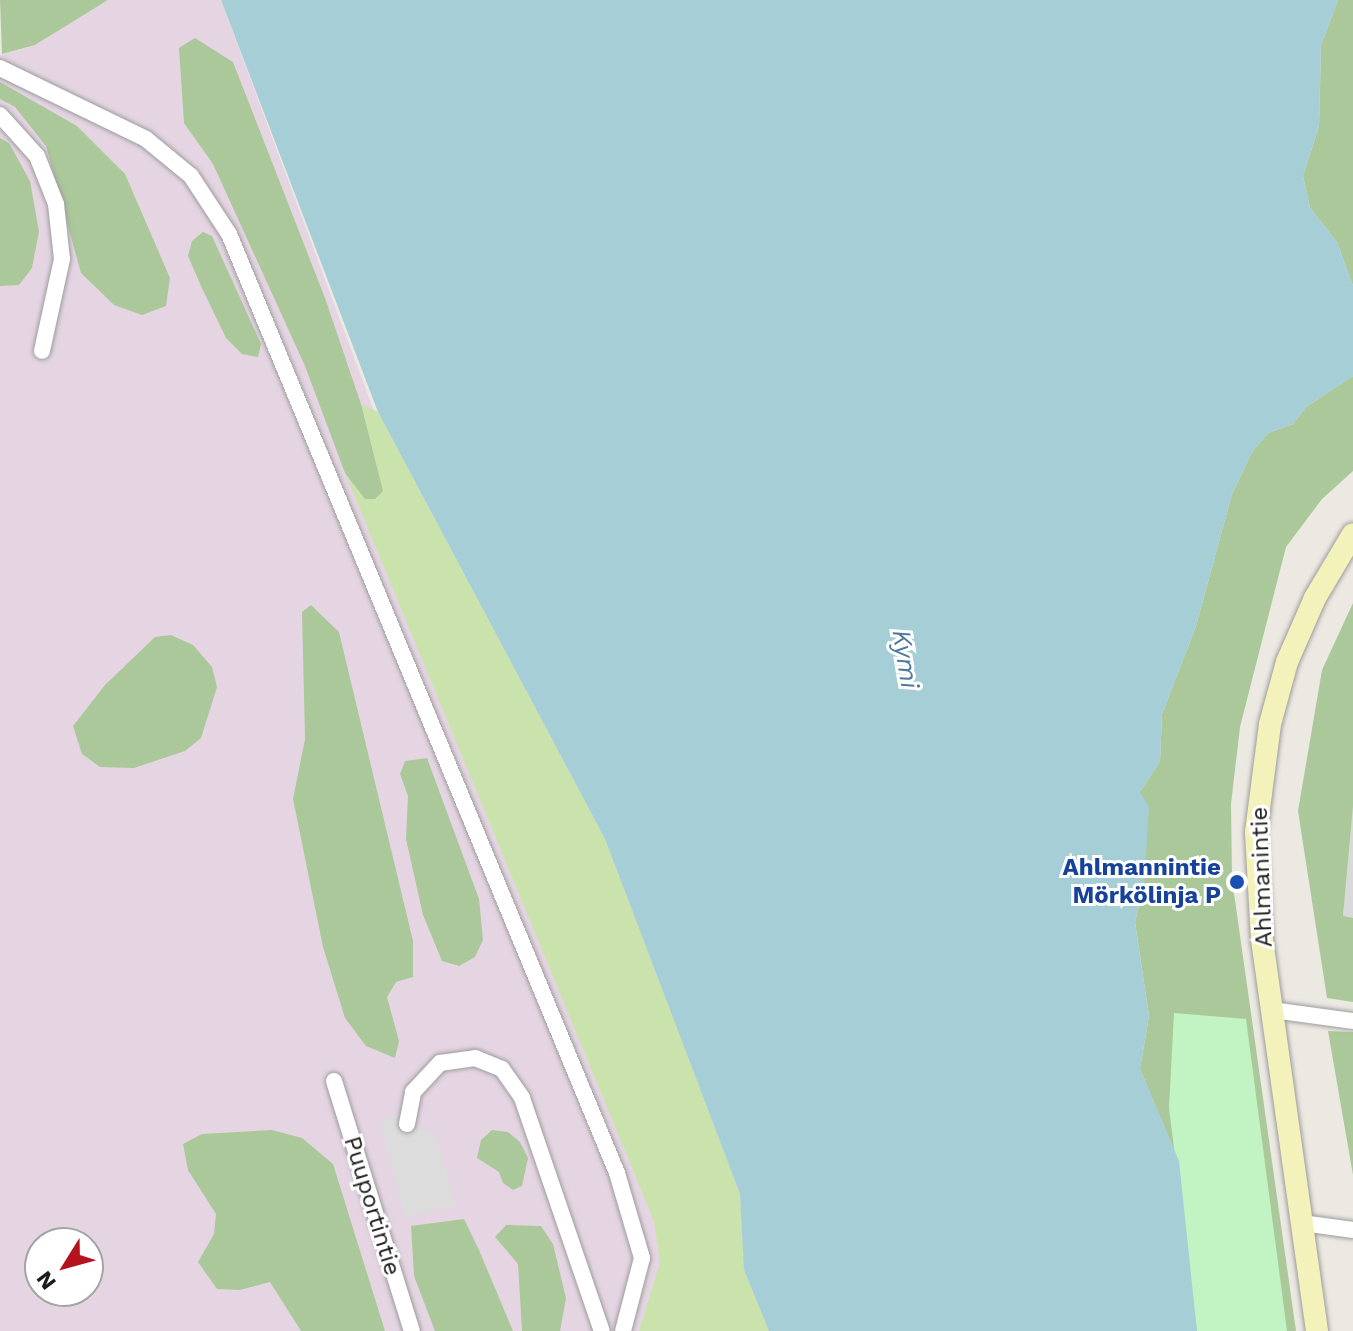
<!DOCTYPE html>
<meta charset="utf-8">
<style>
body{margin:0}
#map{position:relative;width:1353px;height:1331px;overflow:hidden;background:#ece8e2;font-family:"Work Sans",sans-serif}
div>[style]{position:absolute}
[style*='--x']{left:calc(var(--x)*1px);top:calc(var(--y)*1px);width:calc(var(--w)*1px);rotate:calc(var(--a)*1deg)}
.residential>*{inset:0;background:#dad9d9}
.industrial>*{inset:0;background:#e5d5e3}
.grass>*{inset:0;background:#cae2ac}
.forest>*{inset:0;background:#abc89a}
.park>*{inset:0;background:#c2f3c3}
.parking>*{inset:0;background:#dcdcdc}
.water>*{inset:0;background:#a6ced6}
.roads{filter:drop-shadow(0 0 2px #9d9d9d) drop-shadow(0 0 2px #9d9d9d)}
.street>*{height:16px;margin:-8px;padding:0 8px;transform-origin:8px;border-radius:8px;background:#fff}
.secondary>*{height:22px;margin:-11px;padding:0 11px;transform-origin:11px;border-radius:11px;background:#f3f2ba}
.dots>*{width:22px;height:22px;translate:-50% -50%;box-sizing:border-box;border:4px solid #fff;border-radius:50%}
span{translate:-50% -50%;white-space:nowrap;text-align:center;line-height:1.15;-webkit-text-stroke:6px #fff;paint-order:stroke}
.transit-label{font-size:24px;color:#164399;font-weight:700}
.right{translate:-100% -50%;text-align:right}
.street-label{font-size:24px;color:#1c1c1c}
.water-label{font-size:26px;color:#4f7a9a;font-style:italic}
.north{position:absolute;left:24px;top:1227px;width:80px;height:80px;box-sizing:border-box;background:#fff;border:2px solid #a4a4a4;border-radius:50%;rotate:233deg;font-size:22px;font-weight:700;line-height:32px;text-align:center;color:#1c1c1c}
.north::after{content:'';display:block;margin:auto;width:28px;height:36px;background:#b5121d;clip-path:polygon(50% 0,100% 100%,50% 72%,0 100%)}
</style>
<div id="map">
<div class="residential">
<div style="clip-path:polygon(1353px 807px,1353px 918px,1343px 917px)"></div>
</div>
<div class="industrial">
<div style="clip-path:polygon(evenodd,108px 0,221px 0,374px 411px,605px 839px,740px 1194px,769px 1331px,0 1331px,0 55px,35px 45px,108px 0,40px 1243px,88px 1243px,88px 1291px,40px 1291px,40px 1243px)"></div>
</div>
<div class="grass">
<div style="clip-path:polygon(361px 404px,378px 412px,605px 839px,740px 1194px,744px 1270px,769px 1331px,639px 1331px,660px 1262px,654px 1221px,345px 473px,365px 499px,382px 491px)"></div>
</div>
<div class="forest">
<div style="clip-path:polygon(0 0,108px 0,35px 45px,2px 54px)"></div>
<div style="clip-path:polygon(1338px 0,1353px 0,1353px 286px,1337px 242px,1310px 208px,1303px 176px,1319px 126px,1321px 45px)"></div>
<div style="clip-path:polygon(195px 38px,233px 62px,325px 298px,361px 404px,383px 491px,375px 499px,365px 499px,345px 473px,305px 366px,213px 164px,184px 123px,179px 48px)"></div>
<div style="clip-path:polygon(0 82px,77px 126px,125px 174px,170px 278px,166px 306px,142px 315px,114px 305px,81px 273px,46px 146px,15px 107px,0 99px)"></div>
<div style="clip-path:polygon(0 138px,9px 143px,30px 181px,39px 232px,32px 268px,19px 285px,0 286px)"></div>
<div style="clip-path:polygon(203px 232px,212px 236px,261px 344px,258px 357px,242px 354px,226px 338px,201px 286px,188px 256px,192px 241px)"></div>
<div style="clip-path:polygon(1353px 376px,1353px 471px,1322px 499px,1286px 547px,1240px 727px,1231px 804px,1232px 879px,1296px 1331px,1197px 1331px,1179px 1162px,1140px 1069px,1149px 1016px,1135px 922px,1144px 885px,1140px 792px,1160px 761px,1162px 714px,1196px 626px,1232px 494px,1252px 452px,1268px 433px,1293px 424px,1306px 407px)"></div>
<div style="clip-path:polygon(1353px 603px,1353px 807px,1343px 916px,1353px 918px,1353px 1002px,1327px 998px,1298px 811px,1322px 670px)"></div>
<div style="clip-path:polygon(311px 605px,339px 632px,413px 941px,413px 977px,396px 982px,387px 997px,399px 1041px,395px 1058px,366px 1046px,345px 1018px,323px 947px,293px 799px,305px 739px,302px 612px)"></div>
<div style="clip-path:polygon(171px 635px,193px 645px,212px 667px,217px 687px,201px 738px,185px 751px,134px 768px,100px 767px,82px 754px,73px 726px,105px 685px,155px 637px)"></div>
<div style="clip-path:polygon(427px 758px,479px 899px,483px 940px,475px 957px,459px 966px,442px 961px,423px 915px,406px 839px,408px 796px,400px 774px,405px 761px)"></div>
<div style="clip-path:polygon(1328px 1031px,1353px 1032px,1353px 1175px)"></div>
<div style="clip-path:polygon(272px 1130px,302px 1138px,333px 1164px,385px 1331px,301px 1331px,270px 1282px,240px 1290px,217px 1289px,198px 1262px,214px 1234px,216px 1214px,188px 1170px,183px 1144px,202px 1134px)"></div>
<div style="clip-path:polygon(492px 1130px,508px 1132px,520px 1142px,528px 1158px,522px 1186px,513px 1190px,503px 1183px,499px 1172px,477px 1158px,481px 1140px)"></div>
<div style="clip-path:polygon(464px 1219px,479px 1250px,513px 1331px,435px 1331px,414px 1276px,411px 1226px)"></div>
<div style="clip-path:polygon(506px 1225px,541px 1226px,553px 1244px,566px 1298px,560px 1331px,522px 1331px,518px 1264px,495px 1237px)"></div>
</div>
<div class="park">
<div style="clip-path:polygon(1174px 1013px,1246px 1019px,1287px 1331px,1197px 1331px,1169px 1108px)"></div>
</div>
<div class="parking">
<div style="clip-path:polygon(392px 1115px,436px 1135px,455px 1205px,405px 1218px,380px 1121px)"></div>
</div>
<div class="water">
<div style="clip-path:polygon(221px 0,1338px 0,1321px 45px,1319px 126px,1303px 176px,1310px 208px,1337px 242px,1353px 286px,1353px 376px,1306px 407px,1293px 424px,1268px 433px,1252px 452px,1232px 494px,1196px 626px,1162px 714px,1160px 761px,1140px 792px,1149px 807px,1144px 885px,1135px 922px,1149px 1016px,1140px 1069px,1179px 1161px,1197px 1331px,769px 1331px,744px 1270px,740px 1194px,605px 839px,378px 412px)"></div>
</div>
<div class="roads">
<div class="street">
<div style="--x:0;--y:68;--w:162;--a:25.9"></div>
<div style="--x:146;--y:139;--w:58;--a:39.4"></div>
<div style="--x:191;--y:176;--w:69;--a:56.8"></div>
<div style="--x:229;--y:234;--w:1016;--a:67.55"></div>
<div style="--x:617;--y:1173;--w:89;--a:73.6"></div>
<div style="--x:642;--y:1258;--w:75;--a:104.6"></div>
<div style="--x:0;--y:115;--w:55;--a:47.9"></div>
<div style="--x:37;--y:156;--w:52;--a:68.4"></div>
<div style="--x:56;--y:204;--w:55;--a:83.8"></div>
<div style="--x:62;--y:259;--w:94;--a:102.3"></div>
<div style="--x:1272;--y:1010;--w:82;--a:7.7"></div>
<div style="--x:334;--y:1081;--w:262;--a:72.7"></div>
<div style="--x:407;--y:1124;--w:33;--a:-79"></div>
<div style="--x:413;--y:1092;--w:40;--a:-47"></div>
<div style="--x:440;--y:1063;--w:35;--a:-8"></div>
<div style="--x:475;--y:1058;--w:29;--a:22"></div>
<div style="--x:502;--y:1069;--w:35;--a:55"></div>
<div style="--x:522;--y:1098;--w:246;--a:71.1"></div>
<div style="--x:1302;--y:1223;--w:51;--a:7.8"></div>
</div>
<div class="secondary">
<div style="--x:1317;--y:1331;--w:395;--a:-98"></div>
<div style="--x:1262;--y:940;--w:108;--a:-93.2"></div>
<div style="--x:1256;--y:832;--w:109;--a:-82.6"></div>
<div style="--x:1270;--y:724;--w:64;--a:-74.7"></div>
<div style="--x:1287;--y:662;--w:70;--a:-66.4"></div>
<div style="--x:1315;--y:598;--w:74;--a:-59.3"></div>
</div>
</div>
<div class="dots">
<div style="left:1237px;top:882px;background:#1a4fb4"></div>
</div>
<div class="transit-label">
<span class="right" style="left:1221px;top:882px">Ahlmannintie<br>Mörkölinja P</span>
</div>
<div class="street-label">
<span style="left:1262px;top:877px;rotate:-92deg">Ahlmanintie</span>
<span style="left:372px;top:1206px;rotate:73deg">Puuportintie</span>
</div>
<div class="water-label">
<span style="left:905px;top:659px;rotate:81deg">Kymi</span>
</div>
<div class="north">N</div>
</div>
